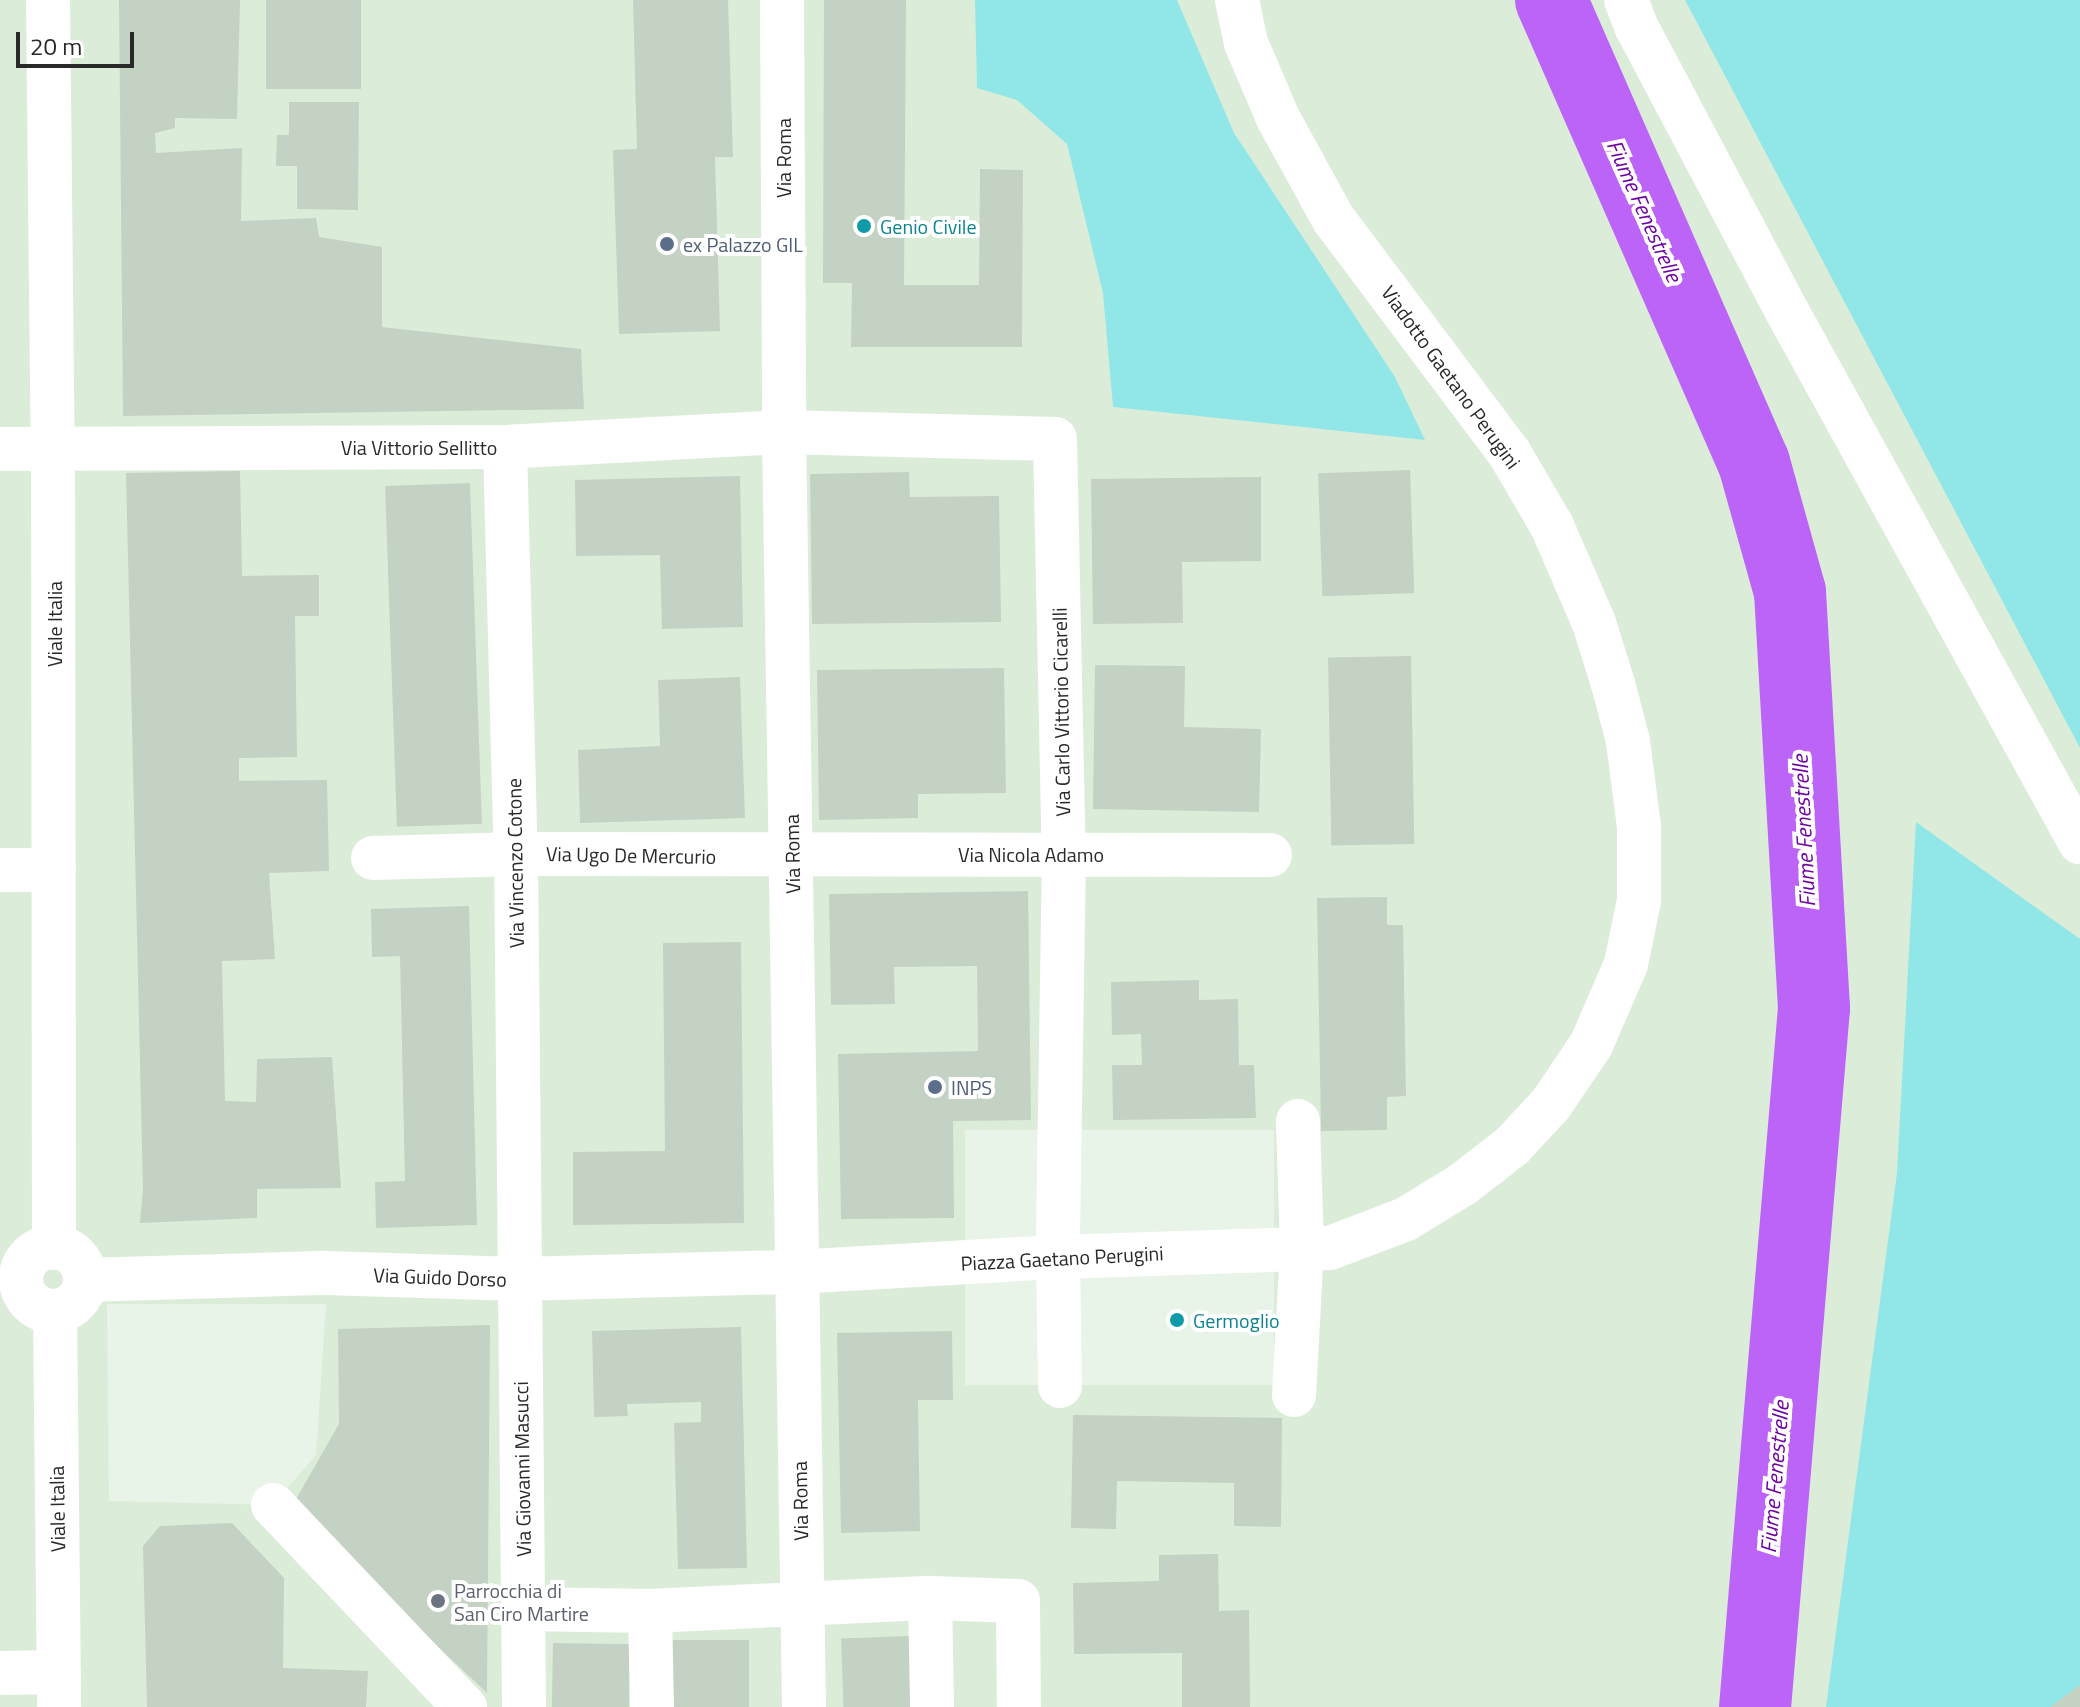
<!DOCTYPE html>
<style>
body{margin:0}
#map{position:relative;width:2080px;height:1707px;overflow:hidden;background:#dbedd9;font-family:"Titillium Web",sans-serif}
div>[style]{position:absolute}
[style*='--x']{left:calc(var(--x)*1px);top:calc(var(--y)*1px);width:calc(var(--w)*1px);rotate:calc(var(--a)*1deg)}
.green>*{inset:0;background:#91e7e7}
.plaza>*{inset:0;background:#e8f4e8;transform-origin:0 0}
.river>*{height:72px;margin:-36px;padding:0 36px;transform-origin:36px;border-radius:36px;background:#bc64f7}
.building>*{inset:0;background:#c3d2c2;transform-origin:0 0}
.minor>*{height:44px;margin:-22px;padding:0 22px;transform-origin:22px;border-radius:22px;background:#fff}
.minor>.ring{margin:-22px;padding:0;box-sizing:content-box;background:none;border:44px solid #fff;border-radius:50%}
.dots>*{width:22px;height:22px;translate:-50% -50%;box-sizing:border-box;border:4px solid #fff;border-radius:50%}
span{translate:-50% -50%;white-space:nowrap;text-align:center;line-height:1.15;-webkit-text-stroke:8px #fff;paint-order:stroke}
.street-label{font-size:20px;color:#292929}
.culture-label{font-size:20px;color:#0d838f}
.left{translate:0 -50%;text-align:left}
.service-label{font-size:20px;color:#4e5e75}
.worship-label{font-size:20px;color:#5b616d}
.water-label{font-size:22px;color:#6f04a2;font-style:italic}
.scale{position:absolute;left:16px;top:32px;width:118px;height:36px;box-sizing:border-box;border:4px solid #292929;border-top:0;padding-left:10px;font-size:24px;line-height:28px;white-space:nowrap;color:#292929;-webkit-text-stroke:6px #fff;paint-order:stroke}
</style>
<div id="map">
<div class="green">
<div style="clip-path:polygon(975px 0,1177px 0,1234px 133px,1395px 377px,1425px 440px,1113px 407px,1103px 293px,1067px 144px,1017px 100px,977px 88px)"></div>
<div style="clip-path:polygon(1685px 0,2080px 0,2080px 748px)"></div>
<div style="clip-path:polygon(1916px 822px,2080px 939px,2080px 1707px,1826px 1707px,1897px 1173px)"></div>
</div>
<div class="plaza">
<div style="left:1274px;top:1130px;width:255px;height:309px;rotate:90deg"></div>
<div style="clip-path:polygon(107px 1304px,326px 1304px,316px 1455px,273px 1505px,109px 1501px)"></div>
</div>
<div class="river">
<div style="--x:1551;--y:0;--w:506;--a:66.33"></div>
<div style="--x:1754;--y:463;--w:134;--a:74.4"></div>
<div style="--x:1790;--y:592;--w:417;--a:86.7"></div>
<div style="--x:1814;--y:1008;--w:701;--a:94.82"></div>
</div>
<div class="building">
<div style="clip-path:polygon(119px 0,240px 0,237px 119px,175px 118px,175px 128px,155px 133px,156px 153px,242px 148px,241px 221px,316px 218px,319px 237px,382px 247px,382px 327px,581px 349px,584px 409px,123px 416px)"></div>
<div style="left:266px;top:0;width:95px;height:89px"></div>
<div style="clip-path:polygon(633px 0,728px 0,733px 157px,715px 157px,720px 331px,619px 334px,613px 150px,637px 149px)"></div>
<div style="clip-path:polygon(824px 0,906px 0,904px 285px,979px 285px,980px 169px,1023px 170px,1022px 347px,851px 347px,852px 283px,823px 283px)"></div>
<div style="clip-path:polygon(289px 102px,359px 102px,358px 210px,297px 209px,297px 166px,276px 166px,277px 135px,289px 135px)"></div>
<div style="left:1410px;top:470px;width:123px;height:92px;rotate:88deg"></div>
<div style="clip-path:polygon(240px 471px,242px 576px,319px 575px,319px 616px,295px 616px,297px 757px,239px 758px,239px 781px,327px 780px,329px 871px,269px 873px,275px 959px,222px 961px,225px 1101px,256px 1102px,257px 1059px,332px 1057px,341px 1188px,257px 1189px,257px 1218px,140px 1223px,143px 1189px,126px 473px)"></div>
<div style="clip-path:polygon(909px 472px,910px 497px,999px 496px,1001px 622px,812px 624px,810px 474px)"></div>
<div style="clip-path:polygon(740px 476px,743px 627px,662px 629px,660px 555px,576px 556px,575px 480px)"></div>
<div style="clip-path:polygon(1261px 477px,1261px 561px,1182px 562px,1183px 623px,1093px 624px,1091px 479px)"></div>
<div style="left:470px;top:483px;width:341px;height:85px;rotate:88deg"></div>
<div style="left:1411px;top:656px;width:188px;height:83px;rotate:89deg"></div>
<div style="clip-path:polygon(1095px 665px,1185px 666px,1184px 727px,1261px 729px,1259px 812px,1093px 809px)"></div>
<div style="clip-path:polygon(1004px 668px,1006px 793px,918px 794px,918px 818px,819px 820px,817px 670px)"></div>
<div style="clip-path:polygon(740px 677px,745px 818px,580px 823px,578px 750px,660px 746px,658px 680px)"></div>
<div style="clip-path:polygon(1028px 891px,1031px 1120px,953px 1121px,954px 1218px,841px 1219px,838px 1054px,978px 1051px,977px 966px,894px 967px,895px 1004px,831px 1005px,829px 894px)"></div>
<div style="clip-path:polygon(1387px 897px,1387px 925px,1403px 925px,1406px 1096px,1387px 1097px,1387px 1130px,1321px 1131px,1317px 898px)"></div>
<div style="clip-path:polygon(469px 906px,477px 1225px,376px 1228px,375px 1182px,405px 1181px,400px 956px,372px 957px,371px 909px)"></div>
<div style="clip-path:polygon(741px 942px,744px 1223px,573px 1225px,573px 1152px,665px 1151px,663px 943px)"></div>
<div style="clip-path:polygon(1199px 980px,1199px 1000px,1238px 999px,1239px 1065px,1254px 1065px,1256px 1118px,1113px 1120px,1112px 1065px,1142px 1065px,1141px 1034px,1112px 1035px,1111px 982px)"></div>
<div style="clip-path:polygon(490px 1325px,487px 1693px,291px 1508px,339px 1424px,338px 1329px)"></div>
<div style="clip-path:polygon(741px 1327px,747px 1568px,678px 1569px,674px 1423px,701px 1422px,701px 1402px,627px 1404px,628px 1416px,594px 1417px,592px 1331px)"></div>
<div style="clip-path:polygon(952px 1331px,953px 1400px,918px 1400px,920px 1531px,841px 1533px,837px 1333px)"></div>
<div style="clip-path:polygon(1073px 1415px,1282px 1418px,1281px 1527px,1234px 1526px,1234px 1483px,1117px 1481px,1116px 1529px,1071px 1528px)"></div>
<div style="clip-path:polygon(232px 1523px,284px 1578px,283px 1668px,368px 1671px,366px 1707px,147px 1707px,143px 1546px,160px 1526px)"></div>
<div style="clip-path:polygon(1218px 1554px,1219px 1611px,1249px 1610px,1250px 1707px,1182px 1707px,1182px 1653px,1074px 1654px,1073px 1583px,1159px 1581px,1159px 1555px)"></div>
<div style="left:911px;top:1636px;width:71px;height:70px;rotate:88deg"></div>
<div style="left:671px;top:1640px;width:78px;height:67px"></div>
<div style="left:553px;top:1643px;width:77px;height:64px;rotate:1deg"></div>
<div style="clip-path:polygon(2080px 1685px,2080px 1707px,2050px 1707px)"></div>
</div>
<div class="minor">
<div style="--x:48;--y:0;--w:447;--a:89.4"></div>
<div style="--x:53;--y:447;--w:801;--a:89.93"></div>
<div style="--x:782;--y:0;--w:432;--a:89.7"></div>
<div style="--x:784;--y:432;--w:1275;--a:89.1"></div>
<div style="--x:1626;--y:0;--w:30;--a:69"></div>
<div style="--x:1637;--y:28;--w:335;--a:62.1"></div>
<div style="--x:1794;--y:324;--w:592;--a:61.1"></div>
<div style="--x:505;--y:447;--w:407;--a:88.5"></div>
<div style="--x:516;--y:854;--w:853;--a:89.46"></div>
<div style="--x:0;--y:449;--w:505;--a:-0.23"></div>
<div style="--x:505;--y:447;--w:279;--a:-3.1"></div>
<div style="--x:784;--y:432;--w:271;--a:1.5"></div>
<div style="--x:1055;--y:439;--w:414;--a:88.8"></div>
<div style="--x:1064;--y:853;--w:404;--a:90.9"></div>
<div style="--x:1058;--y:1257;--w:129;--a:89.1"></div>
<div style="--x:373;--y:858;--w:143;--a:-1.6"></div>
<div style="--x:516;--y:854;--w:754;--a:0.08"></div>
<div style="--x:0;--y:870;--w:54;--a:0"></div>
<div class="ring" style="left:21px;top:1247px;width:20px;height:20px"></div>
<div style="--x:85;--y:1280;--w:241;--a:-1.7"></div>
<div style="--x:326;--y:1273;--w:194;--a:1.8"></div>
<div style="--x:520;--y:1279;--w:275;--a:-1.5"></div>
<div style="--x:795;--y:1272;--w:263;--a:-3.3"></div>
<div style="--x:1058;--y:1257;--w:272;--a:-1.9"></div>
<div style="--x:1330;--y:1248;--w:81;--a:-20.9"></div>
<div style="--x:1406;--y:1219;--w:67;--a:-31.6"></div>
<div style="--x:1463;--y:1184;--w:62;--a:-37.8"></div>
<div style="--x:1512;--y:1146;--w:57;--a:-47.1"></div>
<div style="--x:1551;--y:1104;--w:71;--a:-55.9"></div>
<div style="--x:1591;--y:1045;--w:88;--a:-66.6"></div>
<div style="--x:1626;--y:964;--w:65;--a:-78.5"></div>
<div style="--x:1639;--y:900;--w:73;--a:-90"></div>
<div style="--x:1639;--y:827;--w:87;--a:-97.3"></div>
<div style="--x:1628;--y:741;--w:59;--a:-104.7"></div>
<div style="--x:1613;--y:684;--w:64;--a:-107.3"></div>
<div style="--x:1594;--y:623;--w:106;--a:-113.4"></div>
<div style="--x:1552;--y:526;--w:83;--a:-120.3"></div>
<div style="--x:1510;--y:454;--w:293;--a:-126.9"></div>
<div style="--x:1334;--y:220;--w:116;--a:-118.8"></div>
<div style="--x:1278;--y:118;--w:82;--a:-113.1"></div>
<div style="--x:1246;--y:43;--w:44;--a:-101.8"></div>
<div style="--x:55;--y:1311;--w:396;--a:89.4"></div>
<div style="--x:1294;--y:1395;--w:146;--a:-86.9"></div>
<div style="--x:1302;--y:1249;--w:128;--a:-91.8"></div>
<div style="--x:273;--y:1505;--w:279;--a:46.5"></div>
<div style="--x:930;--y:1598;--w:109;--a:88.9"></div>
<div style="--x:523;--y:1609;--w:127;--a:0.9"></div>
<div style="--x:650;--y:1611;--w:280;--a:-2.7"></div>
<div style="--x:930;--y:1598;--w:88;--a:2"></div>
<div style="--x:1018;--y:1601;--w:106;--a:89.5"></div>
<div style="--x:650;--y:1611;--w:96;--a:88.8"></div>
<div style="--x:0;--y:1673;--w:59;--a:-1"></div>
</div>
<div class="dots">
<div style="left:864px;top:226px;background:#0f9aa8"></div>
<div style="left:667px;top:244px;background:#5c6f8a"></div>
<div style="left:935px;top:1087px;background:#5c6f8a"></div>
<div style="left:1177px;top:1320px;background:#0f9aa8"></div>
<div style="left:438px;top:1601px;background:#6b7280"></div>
</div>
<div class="street-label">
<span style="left:783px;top:158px;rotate:-90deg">Via Roma</span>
<span style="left:1451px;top:377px;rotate:54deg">Viadotto Gaetano Perugini</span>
<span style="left:419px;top:447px">Via Vittorio Sellitto</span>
<span style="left:54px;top:624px;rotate:-90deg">Viale Italia</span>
<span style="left:1061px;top:712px;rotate:-91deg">Via Carlo Vittorio Cicarelli</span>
<span style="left:792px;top:854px;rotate:-91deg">Via Roma</span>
<span style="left:1031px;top:854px">Via Nicola Adamo</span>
<span style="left:631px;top:855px;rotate:1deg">Via Ugo De Mercurio</span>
<span style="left:515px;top:863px;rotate:-91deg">Via Vincenzo Cotone</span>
<span style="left:1062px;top:1258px;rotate:-3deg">Piazza Gaetano Perugini</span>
<span style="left:440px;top:1277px;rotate:2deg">Via Guido Dorso</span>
<span style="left:522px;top:1469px;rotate:-91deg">Via Giovanni Masucci</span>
<span style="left:800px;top:1501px;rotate:-91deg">Via Roma</span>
<span style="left:57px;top:1509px;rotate:-91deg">Viale Italia</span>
</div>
<div class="culture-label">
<span class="left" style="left:880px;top:226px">Genio Civile</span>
<span class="left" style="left:1193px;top:1320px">Germoglio</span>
</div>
<div class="service-label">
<span class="left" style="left:683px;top:244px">ex Palazzo GIL</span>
<span class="left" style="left:951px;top:1087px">INPS</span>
</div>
<div class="worship-label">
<span class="left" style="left:454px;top:1602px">Parrocchia di<br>San Ciro Martire</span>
</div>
<div class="water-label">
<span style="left:1644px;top:211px;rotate:66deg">Fiume Fenestrelle</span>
<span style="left:1804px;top:831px;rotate:-93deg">Fiume Fenestrelle</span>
<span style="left:1775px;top:1477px;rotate:-85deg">Fiume Fenestrelle</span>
</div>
<div class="scale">20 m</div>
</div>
